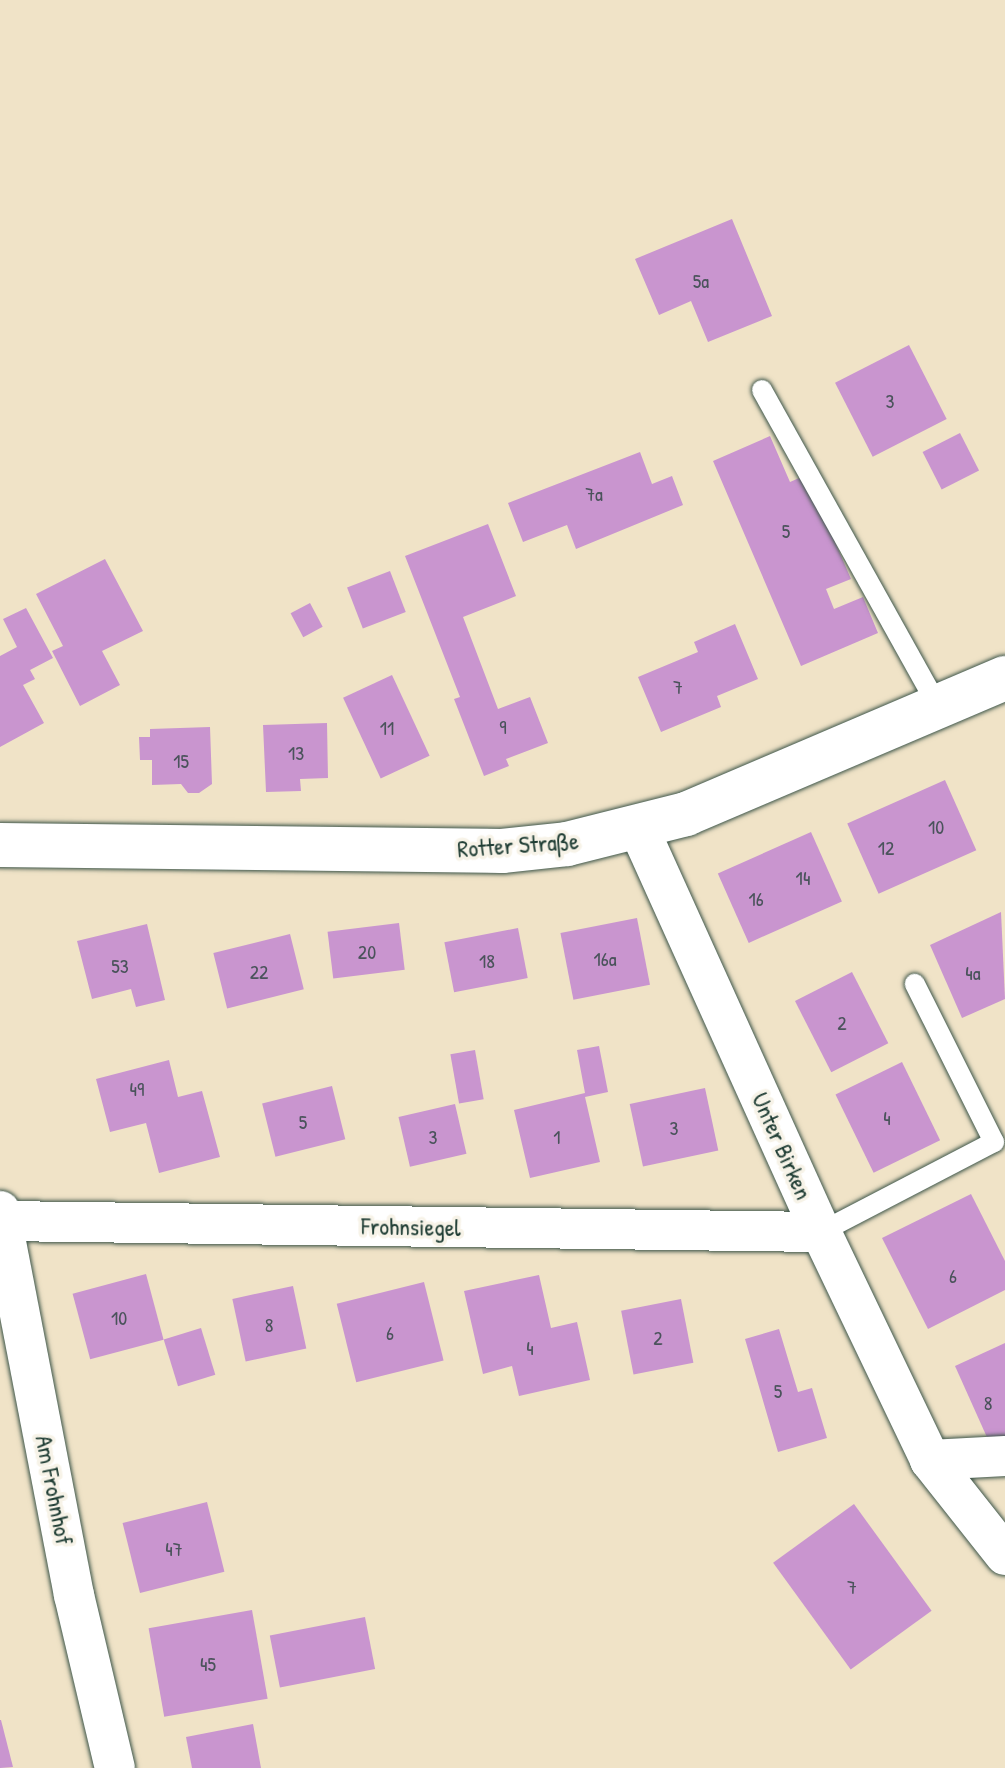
<!DOCTYPE html>
<meta charset="utf-8">
<style>
body{margin:0}
#map{position:relative;width:1005px;height:1768px;overflow:hidden;background:#f0e3c7;font-family:"Patrick Hand",sans-serif}
div>[style]{position:absolute}
[style*='--x']{left:calc(var(--x)*1px);top:calc(var(--y)*1px);width:calc(var(--w)*1px);rotate:calc(var(--a)*1deg)}
.building>*{inset:0;background:#c995cf;transform-origin:0 0}
.roads{filter:drop-shadow(0 0 2px #3e564a) drop-shadow(0 0 2px #3e564a)}
.lane>*{height:20px;margin:-10px;padding:0 10px;transform-origin:10px;border-radius:10px;background:#fff}
.street>*{height:40px;margin:-20px;padding:0 20px;transform-origin:20px;border-radius:20px;background:#fff}
.secondary>*{height:44px;margin:-22px;padding:0 22px;transform-origin:22px;border-radius:22px;background:#fff}
span{translate:-50% -50%;white-space:nowrap;text-align:center;line-height:1.15;-webkit-text-stroke:7px #f7f3e8;paint-order:stroke}
.number-label{font-size:20px;color:#4a535b}
.number-label span{-webkit-text-stroke-width:0}
.street-label{font-size:24px;color:#1f3d34}
</style>
<div id="map">
<div class="building">
<div style="clip-path:polygon(732px 219px,772px 316px,708px 342px,691px 301px,659px 315px,635px 259px)"></div>
<div style="left:909px;top:345px;width:83px;height:83px;rotate:63deg"></div>
<div style="left:960px;top:433px;width:42px;height:42px;rotate:63deg"></div>
<div style="clip-path:polygon(770px 436px,790px 482px,806px 475px,851px 579px,826px 589px,834px 609px,863px 597px,878px 633px,801px 666px,713px 461px)"></div>
<div style="clip-path:polygon(640px 452px,652px 484px,672px 476px,683px 505px,576px 549px,567px 525px,523px 542px,508px 503px)"></div>
<div style="clip-path:polygon(488px 524px,516px 596px,463px 617px,498px 709px,530px 697px,548px 743px,506px 759px,509px 766px,484px 776px,454px 699px,460px 697px,405px 556px)"></div>
<div style="clip-path:polygon(105px 559px,143px 631px,102px 651px,120px 685px,80px 706px,52px 651px,63px 646px,36px 594px)"></div>
<div style="left:390px;top:571px;width:44px;height:46px;rotate:69deg"></div>
<div style="left:310px;top:603px;width:27px;height:22px;rotate:62deg"></div>
<div style="clip-path:polygon(26px 608px,53px 658px,30px 670px,35px 679px,23px 685px,44px 723px,0 747px,0 656px,17px 647px,3px 619px)"></div>
<div style="clip-path:polygon(735px 624px,758px 679px,717px 696px,721px 707px,661px 732px,638px 677px,698px 652px,694px 642px)"></div>
<div style="left:392px;top:675px;width:89px;height:54px;rotate:65deg"></div>
<div style="clip-path:polygon(327px 723px,328px 778px,300px 779px,301px 791px,266px 792px,263px 725px)"></div>
<div style="clip-path:polygon(210px 727px,212px 784px,199px 793px,188px 793px,181px 784px,152px 785px,152px 760px,140px 760px,139px 737px,150px 737px,150px 729px)"></div>
<div style="left:945px;top:780px;width:77px;height:107px;rotate:66deg"></div>
<div style="left:811px;top:832px;width:76px;height:102px;rotate:66deg"></div>
<div style="clip-path:polygon(1001px 912px,1005px 999px,962px 1018px,930px 945px)"></div>
<div style="left:637px;top:918px;width:68px;height:78px;rotate:79deg"></div>
<div style="left:399px;top:923px;width:47px;height:72px;rotate:83deg"></div>
<div style="clip-path:polygon(147px 924px,165px 1000px,136px 1007px,131px 989px,92px 999px,77px 941px)"></div>
<div style="left:518px;top:928px;width:51px;height:75px;rotate:79deg"></div>
<div style="left:290px;top:934px;width:57px;height:79px;rotate:76deg"></div>
<div style="left:852px;top:972px;width:80px;height:64px;rotate:63deg"></div>
<div style="clip-path:polygon(599px 1046px,608px 1092px,585px 1097px,600px 1162px,530px 1178px,514px 1110px,585px 1093px,577px 1050px)"></div>
<div style="left:475px;top:1050px;width:50px;height:25px;rotate:80deg"></div>
<div style="clip-path:polygon(169px 1060px,178px 1097px,202px 1091px,220px 1157px,159px 1173px,146px 1123px,110px 1132px,96px 1079px)"></div>
<div style="left:902px;top:1062px;width:87px;height:74px;rotate:64deg"></div>
<div style="left:332px;top:1086px;width:55px;height:72px;rotate:76deg"></div>
<div style="left:705px;top:1088px;width:64px;height:77px;rotate:78deg"></div>
<div style="left:455px;top:1104px;width:51px;height:58px;rotate:77deg"></div>
<div style="clip-path:polygon(971px 1194px,1005px 1261px,1005px 1290px,928px 1329px,882px 1238px)"></div>
<div style="left:146px;top:1274px;width:68px;height:76px;rotate:75deg"></div>
<div style="clip-path:polygon(539px 1275px,551px 1328px,577px 1322px,590px 1380px,519px 1396px,512px 1366px,483px 1374px,464px 1291px)"></div>
<div style="left:424px;top:1282px;width:81px;height:90px;rotate:76deg"></div>
<div style="left:293px;top:1286px;width:64px;height:62px;rotate:78deg"></div>
<div style="left:681px;top:1299px;width:65px;height:61px;rotate:79deg"></div>
<div style="left:201px;top:1328px;width:49px;height:39px;rotate:73deg"></div>
<div style="clip-path:polygon(779px 1329px,798px 1392px,812px 1388px,827px 1438px,778px 1452px,745px 1339px)"></div>
<div style="clip-path:polygon(1005px 1343px,1005px 1437px,990px 1444px,955px 1366px)"></div>
<div style="left:207px;top:1502px;width:72px;height:87px;rotate:76deg"></div>
<div style="left:854px;top:1504px;width:132px;height:100px;rotate:54deg"></div>
<div style="left:252px;top:1610px;width:90px;height:105px;rotate:80deg"></div>
<div style="left:365px;top:1617px;width:53px;height:97px;rotate:79deg"></div>
<div style="clip-path:polygon(0 1720px,1px 1720px,13px 1767px,0 1768px)"></div>
<div style="clip-path:polygon(253px 1724px,261px 1768px,192px 1768px,186px 1737px)"></div>
</div>
<div class="roads">
<div class="lane">
<div style="--x:762;--y:390;--w:360;--a:60.9"></div>
<div style="--x:821;--y:1232;--w:195;--a:-27.5"></div>
<div style="--x:994;--y:1142;--w:177;--a:-116.6"></div>
</div>
<div class="street">
<div style="--x:639;--y:829;--w:442;--a:65.7"></div>
<div style="--x:821;--y:1232;--w:253;--a:64.4"></div>
<div style="--x:930;--y:1460;--w:121;--a:51.7"></div>
<div style="--x:0;--y:1211;--w:391;--a:79.1"></div>
<div style="--x:74;--y:1595;--w:178;--a:76.7"></div>
<div style="--x:2;--y:1221;--w:819;--a:0.77"></div>
<div style="--x:930;--y:1460;--w:75;--a:-3.1"></div>
</div>
<div class="secondary">
<div style="--x:0;--y:845;--w:502;--a:0.68"></div>
<div style="--x:502;--y:851;--w:65;--a:-6.1"></div>
<div style="--x:567;--y:844;--w:123;--a:-14.1"></div>
<div style="--x:686;--y:814;--w:347;--a:-23.1"></div>
</div>
</div>
<div class="number-label">
<span style="left:701px;top:280px">5a</span>
<span style="left:890px;top:400px">3</span>
<span style="left:594px;top:493px">7a</span>
<span style="left:786px;top:530px">5</span>
<span style="left:678px;top:686px">7</span>
<span style="left:503px;top:726px">9</span>
<span style="left:387px;top:727px">11</span>
<span style="left:296px;top:752px">13</span>
<span style="left:181px;top:760px">15</span>
<span style="left:936px;top:826px">10</span>
<span style="left:886px;top:847px">12</span>
<span style="left:803px;top:877px">14</span>
<span style="left:756px;top:898px">16</span>
<span style="left:367px;top:951px">20</span>
<span style="left:605px;top:958px">16a</span>
<span style="left:487px;top:960px">18</span>
<span style="left:120px;top:965px">53</span>
<span style="left:259px;top:971px">22</span>
<span style="left:973px;top:972px">4a</span>
<span style="left:842px;top:1022px">2</span>
<span style="left:137px;top:1088px">49</span>
<span style="left:887px;top:1117px">4</span>
<span style="left:303px;top:1121px">5</span>
<span style="left:674px;top:1127px">3</span>
<span style="left:433px;top:1136px">3</span>
<span style="left:557px;top:1136px">1</span>
<span style="left:953px;top:1275px">6</span>
<span style="left:119px;top:1317px">10</span>
<span style="left:269px;top:1324px">8</span>
<span style="left:390px;top:1332px">6</span>
<span style="left:658px;top:1337px">2</span>
<span style="left:530px;top:1347px">4</span>
<span style="left:778px;top:1390px">5</span>
<span style="left:988px;top:1402px">8</span>
<span style="left:174px;top:1548px">47</span>
<span style="left:852px;top:1586px">7</span>
<span style="left:208px;top:1663px">45</span>
</div>
<div class="street-label">
<span style="left:518px;top:845px;rotate:-4deg">Rotter Straße</span>
<span style="left:782px;top:1146px;rotate:66deg">Unter Birken</span>
<span style="left:411px;top:1227px;rotate:1deg">Frohnsiegel</span>
<span style="left:54px;top:1490px;rotate:79deg">Am Frohnhof</span>
</div>
</div>
